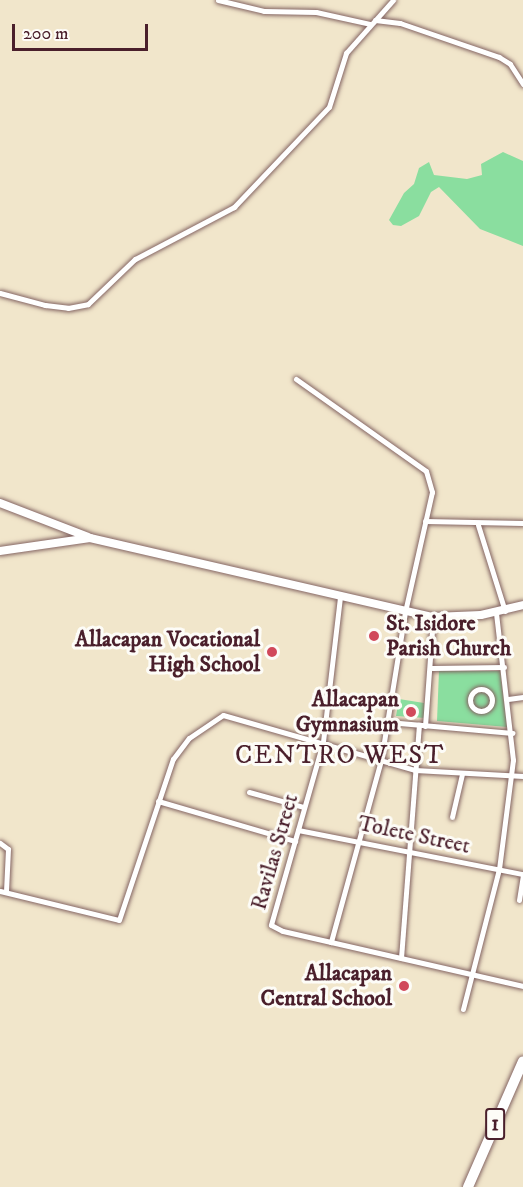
<!DOCTYPE html>
<style>
body{margin:0}
#map{position:relative;width:523px;height:1187px;overflow:hidden;background:#f1e6cb;font-family:"IM FELL DW Pica",serif}
div>[style]{position:absolute}
[style*='--x']{left:calc(var(--x)*1px);top:calc(var(--y)*1px);width:calc(var(--w)*1px);rotate:calc(var(--a)*1deg)}
.green>*{inset:0;background:#8ade9f}
.roads{filter:drop-shadow(0 0 2px #846563) drop-shadow(0 0 2px #846563)}
.street>*{height:5px;margin:-2.5px;padding:0 2.5px;transform-origin:2.5px;border-radius:2.5px;background:#fff}
.street>.ring{margin:-2.5px;padding:0;box-sizing:content-box;background:none;border:5px solid #fff;border-radius:50%}
.secondary>*{height:8px;margin:-4px;padding:0 4px;transform-origin:4px;border-radius:4px;background:#fff}
.highway>*{height:10px;margin:-5px;padding:0 5px;transform-origin:5px;border-radius:5px;background:#fff}
.dots>*{width:16px;height:16px;translate:-50% -50%;box-sizing:border-box;border:3px solid #fdfcf7;border-radius:50%}
span{translate:-50% -50%;white-space:nowrap;text-align:center;line-height:1.15;-webkit-text-stroke:6px #fdfcf7;paint-order:stroke}
.shield-label span{padding:2px 4px;background:#fdfcf7;border:2px solid;border-radius:4px;-webkit-text-stroke-width:0}
.shield-label{font-size:21px;color:#4a1f2b;font-weight:700}
.poi-label{font-size:22px;color:#4a1f2b;font-weight:700}
.left{translate:0 -50%;text-align:left}
.right{translate:-100% -50%;text-align:right}
.street-label{font-size:22px;color:#4a1f2b}
.quarter-label{font-size:26px;color:#4a1f2b;letter-spacing:1.5px}
.scale{position:absolute;left:12px;top:24px;width:136px;height:27px;box-sizing:border-box;border:3px solid #4a1f2b;border-top:0;padding-left:8px;font-size:18px;line-height:21px;white-space:nowrap;color:#4a1f2b;-webkit-text-stroke:4px #fdfcf7;paint-order:stroke}
</style>
<div id="map">
<div class="green">
<div style="clip-path:polygon(503px 152px,523px 161px,523px 246px,480px 229px,439px 187px,431px 192px,419px 216px,401px 226px,393px 225px,389px 220px,404px 193px,414px 184px,419px 168px,429px 162px,434px 175px,467px 179px,482px 175px,481px 164px)"></div>
<div style="clip-path:polygon(439px 671px,500px 671px,507px 727px,437px 721px)"></div>
<div style="clip-path:polygon(399px 699px,424px 703px,425px 718px,396px 716px)"></div>
</div>
<div class="roads">
<div class="street">
<div style="--x:218;--y:0;--w:47;--a:13.4"></div>
<div style="--x:264;--y:11;--w:52;--a:1.1"></div>
<div style="--x:316;--y:12;--w:55;--a:12.5"></div>
<div style="--x:375;--y:20;--w:25;--a:7"></div>
<div style="--x:400;--y:23;--w:105;--a:19"></div>
<div style="--x:499;--y:57;--w:13;--a:32"></div>
<div style="--x:510;--y:64;--w:24;--a:57"></div>
<div style="--x:0;--y:293;--w:47;--a:14.9"></div>
<div style="--x:45;--y:305;--w:23;--a:7"></div>
<div style="--x:68;--y:308;--w:20;--a:-11"></div>
<div style="--x:88;--y:304;--w:65;--a:-43.8"></div>
<div style="--x:135;--y:259;--w:112;--a:-27.7"></div>
<div style="--x:234;--y:207;--w:138;--a:-46.5"></div>
<div style="--x:329;--y:107;--w:57;--a:-72.5"></div>
<div style="--x:346;--y:53;--w:71;--a:-48.4"></div>
<div style="--x:296;--y:379;--w:159;--a:35.3"></div>
<div style="--x:426;--y:471;--w:22;--a:74"></div>
<div style="--x:432;--y:492;--w:123;--a:102.7"></div>
<div style="--x:405;--y:612;--w:150;--a:99.2"></div>
<div style="--x:381;--y:760;--w:189;--a:105.4"></div>
<div style="--x:425;--y:521;--w:98;--a:1.2"></div>
<div style="--x:478;--y:525;--w:90;--a:72.6"></div>
<div style="--x:340;--y:597;--w:146;--a:96.7"></div>
<div style="--x:323;--y:742;--w:190;--a:105.9"></div>
<div style="--x:271;--y:925;--w:13;--a:27"></div>
<div style="--x:283;--y:931;--w:246;--a:12.9"></div>
<div style="--x:432;--y:668;--w:72;--a:-0.8"></div>
<div class="ring" style="left:470px;top:689px;width:17px;height:17px"></div>
<div style="--x:508;--y:699;--w:15;--a:-8"></div>
<div style="--x:388;--y:722;--w:125;--a:5"></div>
<div style="--x:425;--y:726;--w:109;--a:-85.8"></div>
<div style="--x:249;--y:792;--w:57;--a:15.3"></div>
<div style="--x:158;--y:801;--w:143;--a:16.3"></div>
<div style="--x:452;--y:817;--w:44;--a:-76.9"></div>
<div style="--x:298;--y:830;--w:229;--a:11.1"></div>
<div style="--x:0;--y:843;--w:10;--a:37"></div>
<div style="--x:8;--y:849;--w:43;--a:92.7"></div>
<div style="--x:0;--y:891;--w:122;--a:13.7"></div>
<div style="--x:119;--y:920;--w:170;--a:-71.5"></div>
<div style="--x:173;--y:759;--w:26;--a:-53"></div>
<div style="--x:189;--y:738;--w:41;--a:-34.1"></div>
<div style="--x:223;--y:715;--w:200;--a:16"></div>
<div style="--x:415;--y:770;--w:108;--a:3.2"></div>
<div style="--x:519;--y:900;--w:26;--a:-81"></div>
<div style="--x:401;--y:958;--w:234;--a:-85.6"></div>
<div style="--x:463;--y:1009;--w:145;--a:-75.6"></div>
<div style="--x:499;--y:869;--w:110;--a:-82.7"></div>
<div style="--x:513;--y:760;--w:148;--a:-96.6"></div>
</div>
<div class="secondary">
<div style="--x:0;--y:503;--w:94;--a:21.1"></div>
<div style="--x:0;--y:551;--w:91;--a:-8.2"></div>
<div style="--x:90;--y:538;--w:352;--a:13"></div>
<div style="--x:433;--y:617;--w:48;--a:-2.4"></div>
<div style="--x:481;--y:615;--w:43;--a:-13.4"></div>
</div>
<div class="highway">
<div style="--x:468;--y:1187;--w:137;--a:-66.4"></div>
</div>
</div>
<div class="dots">
<div style="left:374px;top:636px;background:#d1495b"></div>
<div style="left:272px;top:652px;background:#d1495b"></div>
<div style="left:411px;top:712px;background:#d1495b"></div>
<div style="left:404px;top:986px;background:#d1495b"></div>
</div>
<div class="shield-label">
<span style="left:495px;top:1124px">1</span>
</div>
<div class="poi-label">
<span class="left" style="left:386px;top:636px">St. Isidore<br>Parish Church</span>
<span class="right" style="left:260px;top:652px">Allacapan Vocational<br>High School</span>
<span class="right" style="left:399px;top:712px">Allacapan<br>Gymnasium</span>
<span class="right" style="left:392px;top:986px">Allacapan<br>Central School</span>
</div>
<div class="street-label">
<span style="left:414px;top:835px;rotate:12deg">Tolete Street</span>
<span style="left:275px;top:852px;rotate:-74deg">Ravilas Street</span>
</div>
<div class="quarter-label">
<span style="left:340px;top:756px">CENTRO WEST</span>
</div>
<div class="scale">200 m</div>
</div>
